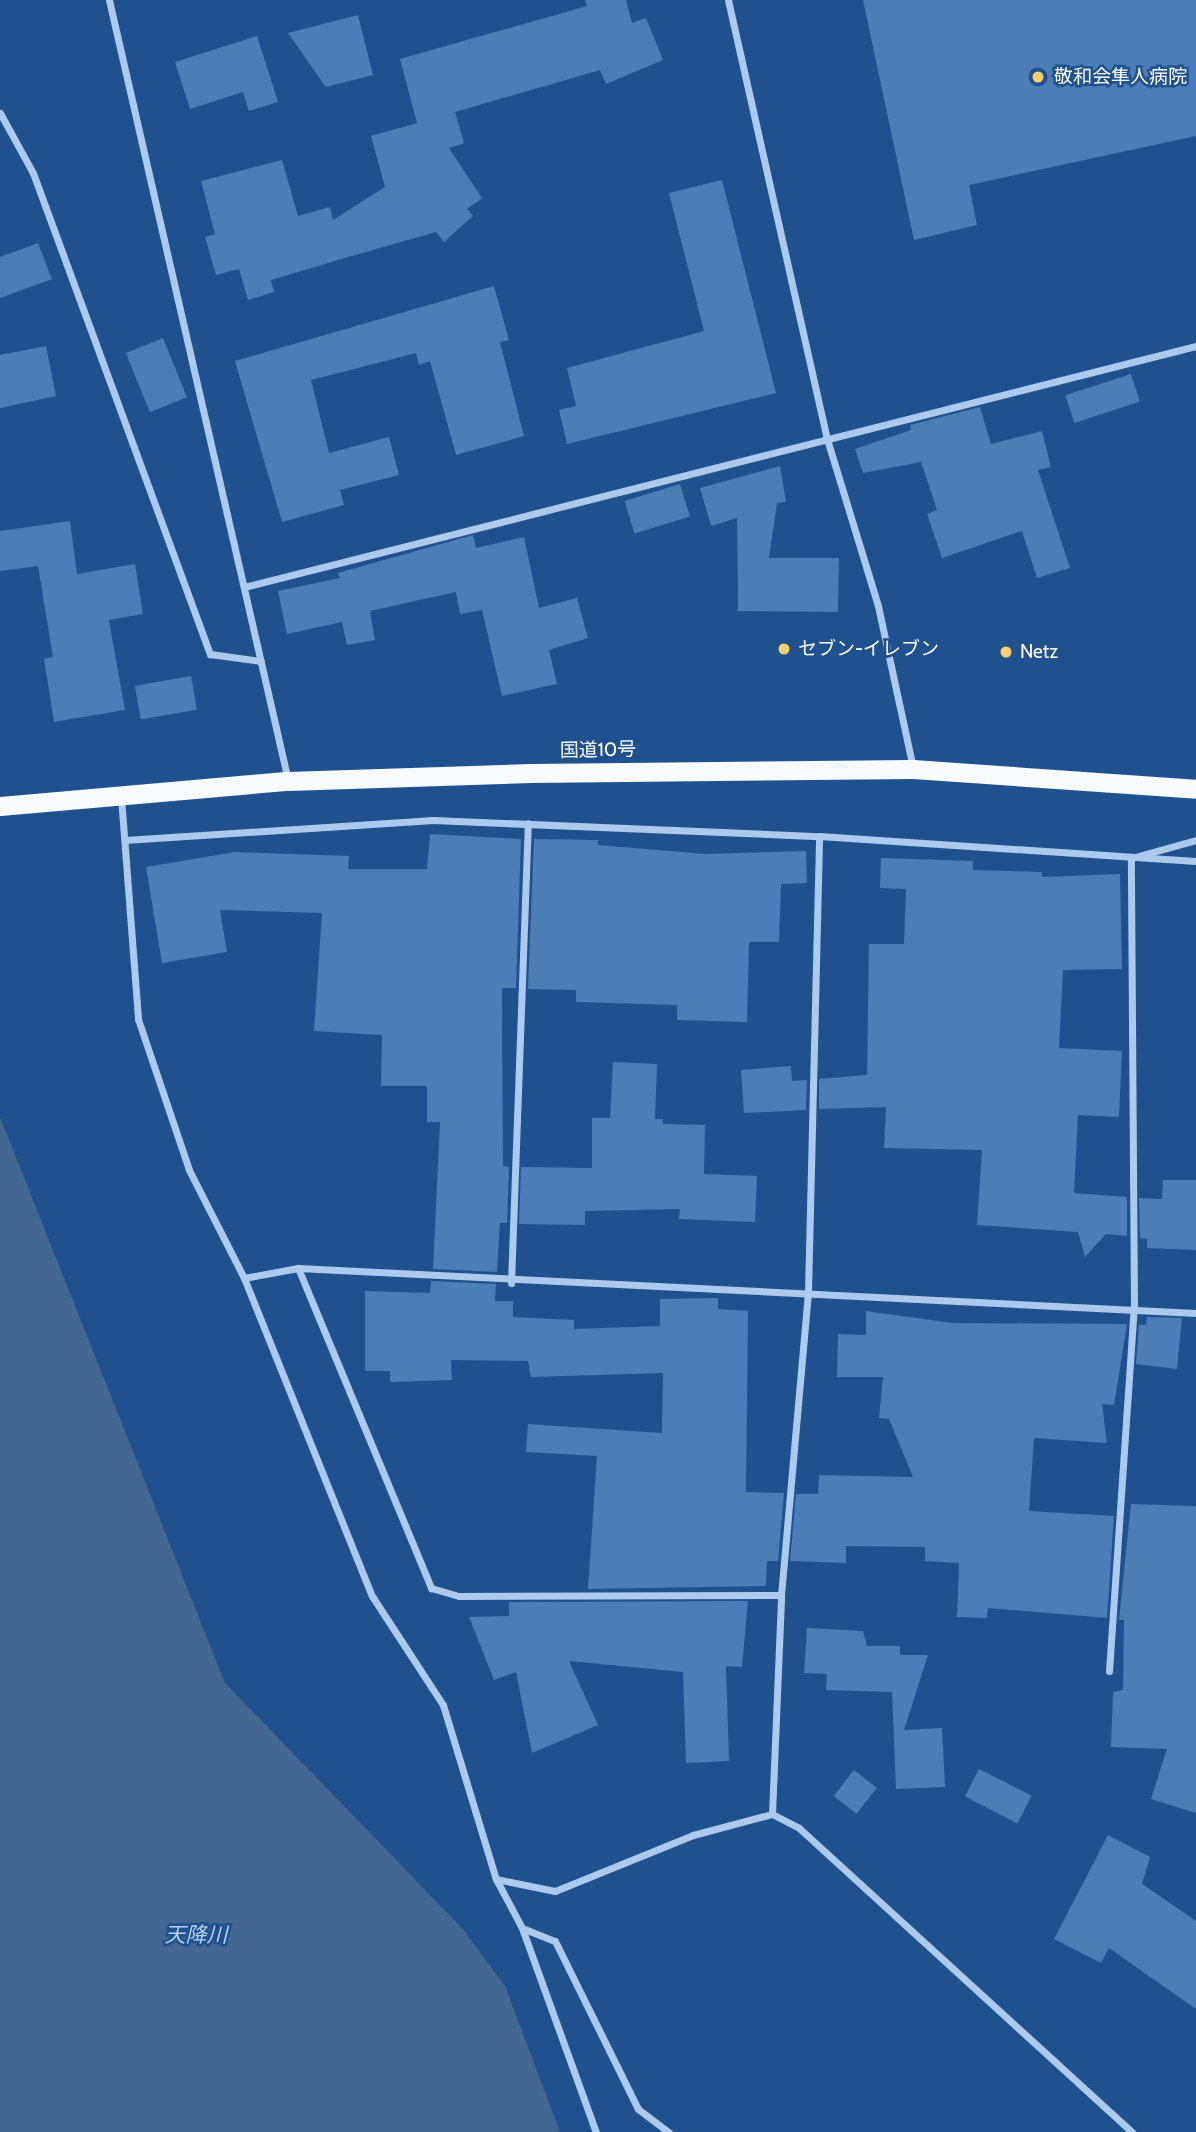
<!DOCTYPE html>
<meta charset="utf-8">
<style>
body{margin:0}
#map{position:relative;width:1196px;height:2132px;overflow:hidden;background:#1e518e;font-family:Cabin,"Noto Sans JP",sans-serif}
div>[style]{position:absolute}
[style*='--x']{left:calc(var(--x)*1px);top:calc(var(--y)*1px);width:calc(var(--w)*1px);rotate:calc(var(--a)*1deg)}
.water>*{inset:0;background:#436692}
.building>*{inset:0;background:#4b7db7;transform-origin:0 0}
.minor>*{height:7px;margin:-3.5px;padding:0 3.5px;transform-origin:3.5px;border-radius:3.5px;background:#accaed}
.trunk>*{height:19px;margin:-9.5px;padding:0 9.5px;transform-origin:9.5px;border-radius:9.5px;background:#f8fbff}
.dots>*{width:19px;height:19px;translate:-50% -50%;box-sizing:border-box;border:4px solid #1e518e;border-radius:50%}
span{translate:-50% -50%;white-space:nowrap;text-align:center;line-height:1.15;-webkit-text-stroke:5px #1e518e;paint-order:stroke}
.poi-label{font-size:19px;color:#fff}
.left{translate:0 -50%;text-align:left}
.street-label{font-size:19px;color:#fff}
.water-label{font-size:21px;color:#b8d4f4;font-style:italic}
</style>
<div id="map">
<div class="water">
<div style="clip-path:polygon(0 1117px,225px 1683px,462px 1928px,505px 1986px,560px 2132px,0 2132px)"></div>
</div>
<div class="building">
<div style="clip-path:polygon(585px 0,626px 0,632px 23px,646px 18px,663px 60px,606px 84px,600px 70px,455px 112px,464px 143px,449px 148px,482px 198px,467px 209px,473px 216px,444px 242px,436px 232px,345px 258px,271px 280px,274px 292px,248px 300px,239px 269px,216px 275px,205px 237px,215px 234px,201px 181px,282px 160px,298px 216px,330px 207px,333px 220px,385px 187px,371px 136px,417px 123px,400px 59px,587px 6px)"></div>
<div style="clip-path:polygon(863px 0,1196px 0,1196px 136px,969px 185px,977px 225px,914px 240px)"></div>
<div style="clip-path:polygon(358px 15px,373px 75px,326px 87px,288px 33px)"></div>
<div style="clip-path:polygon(257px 36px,278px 102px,249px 111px,243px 92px,190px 109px,175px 62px)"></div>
<div style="clip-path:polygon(722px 180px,776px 393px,567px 444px,559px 410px,576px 406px,567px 368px,704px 331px,669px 193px)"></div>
<div style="clip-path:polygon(38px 243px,52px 279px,0 298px,0 257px)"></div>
<div style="clip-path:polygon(494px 286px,509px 340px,500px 342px,524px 436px,456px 455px,430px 361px,419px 365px,416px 353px,311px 380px,329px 453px,389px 437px,399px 475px,340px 490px,344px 505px,282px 522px,235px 361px)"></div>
<div style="left:163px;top:338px;width:64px;height:40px;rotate:68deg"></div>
<div style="clip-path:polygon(46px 346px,56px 396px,0 408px,0 355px)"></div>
<div style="left:1131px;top:374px;width:29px;height:69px;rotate:72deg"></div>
<div style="clip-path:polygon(980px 407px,991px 444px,1042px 431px,1051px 467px,1038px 470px,1070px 568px,1037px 578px,1022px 531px,942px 558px,927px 514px,937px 510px,921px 462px,863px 473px,855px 449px,911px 430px,910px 425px)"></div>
<div style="clip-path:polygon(780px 466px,786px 502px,777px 503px,769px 558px,839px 558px,838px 612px,738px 611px,737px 518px,711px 526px,700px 488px)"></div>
<div style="left:680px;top:484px;width:34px;height:58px;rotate:73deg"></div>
<div style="clip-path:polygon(70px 521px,77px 574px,135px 564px,143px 614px,109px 620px,125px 710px,54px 722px,44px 659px,53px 657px,38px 566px,0 571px,0 531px)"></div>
<div style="clip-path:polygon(473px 535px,476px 548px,524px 537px,539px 608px,577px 598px,588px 638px,549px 650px,557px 684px,502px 696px,482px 610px,460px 614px,456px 592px,370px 611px,375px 640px,347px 645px,342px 622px,287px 634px,278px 591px,340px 578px,338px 573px)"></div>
<div style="left:191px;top:676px;width:34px;height:57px;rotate:80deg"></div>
<div style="clip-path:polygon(430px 834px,521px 839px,516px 988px,502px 988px,503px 1166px,509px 1167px,507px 1223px,500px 1223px,497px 1272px,433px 1269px,440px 1122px,427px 1122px,427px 1086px,381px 1086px,382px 1035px,314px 1031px,322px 913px,220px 910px,227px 952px,162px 963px,146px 867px,235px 852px,349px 856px,348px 869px,427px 869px)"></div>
<div style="clip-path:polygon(534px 839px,598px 840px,598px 845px,705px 854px,806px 851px,807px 883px,781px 884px,779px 942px,749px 942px,747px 1022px,677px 1020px,677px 1005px,576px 1002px,576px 990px,528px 989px)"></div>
<div style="clip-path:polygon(881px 858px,973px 861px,973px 870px,1042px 872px,1042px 877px,1120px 874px,1122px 969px,1063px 970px,1059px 1048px,1122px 1051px,1119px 1117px,1078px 1115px,1074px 1193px,1127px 1197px,1127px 1236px,1106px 1234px,1085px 1257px,1078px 1232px,977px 1225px,982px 1150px,884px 1148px,886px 1107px,819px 1109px,819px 1079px,867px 1075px,869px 944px,904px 944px,906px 889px,880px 888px)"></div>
<div style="clip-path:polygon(613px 1062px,657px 1064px,655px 1119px,663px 1119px,663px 1124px,705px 1125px,704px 1174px,757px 1176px,755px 1222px,679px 1219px,680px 1209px,585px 1211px,585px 1225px,519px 1224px,521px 1167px,592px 1168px,592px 1118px,610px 1118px)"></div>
<div style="clip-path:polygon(791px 1066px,792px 1081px,807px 1080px,806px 1110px,744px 1113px,741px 1070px)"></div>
<div style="clip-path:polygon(1163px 1180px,1196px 1180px,1196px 1250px,1147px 1248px,1147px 1239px,1140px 1238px,1139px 1198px,1162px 1199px)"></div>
<div style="clip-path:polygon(431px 1281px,496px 1284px,495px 1301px,513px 1301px,513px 1317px,574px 1320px,574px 1329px,660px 1326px,660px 1299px,718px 1298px,718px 1309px,748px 1311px,746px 1492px,784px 1493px,778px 1561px,767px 1561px,766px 1586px,588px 1589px,597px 1456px,526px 1452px,528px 1424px,662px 1433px,663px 1373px,531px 1377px,528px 1361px,451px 1360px,452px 1380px,390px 1382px,390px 1371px,365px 1371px,365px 1291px,430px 1293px)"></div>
<div style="clip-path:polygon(866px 1311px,952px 1323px,1127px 1324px,1114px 1405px,1102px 1404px,1107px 1443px,1034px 1438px,1029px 1511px,1114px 1516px,1107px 1618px,988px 1608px,987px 1618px,957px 1617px,959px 1563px,925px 1561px,925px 1547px,846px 1546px,846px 1563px,790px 1561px,796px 1494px,818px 1494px,819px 1475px,913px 1477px,889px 1419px,879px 1418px,883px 1377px,837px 1377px,838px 1334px,866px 1335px)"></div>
<div style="clip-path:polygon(1147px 1317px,1182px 1318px,1177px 1369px,1136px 1364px,1139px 1325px,1146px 1325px)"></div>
<div style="clip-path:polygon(1131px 1504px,1196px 1506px,1196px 1813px,1151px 1799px,1167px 1749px,1111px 1747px,1113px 1692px,1123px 1690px,1124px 1620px,1119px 1620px)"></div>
<div style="clip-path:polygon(748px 1601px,742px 1667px,726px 1666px,729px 1761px,686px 1763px,683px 1672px,569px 1661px,598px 1725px,532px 1753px,516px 1672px,494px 1680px,469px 1617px,509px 1616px,509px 1602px)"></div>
<div style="clip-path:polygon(807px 1628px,863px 1631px,867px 1646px,900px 1646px,900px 1655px,928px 1655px,904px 1730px,942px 1728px,945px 1787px,896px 1789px,892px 1692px,826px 1690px,827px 1674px,804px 1673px)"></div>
<div style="left:979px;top:1769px;width:59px;height:31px;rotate:27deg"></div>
<div style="left:854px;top:1770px;width:29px;height:33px;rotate:38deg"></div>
<div style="clip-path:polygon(1108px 1835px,1150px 1857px,1142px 1884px,1196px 1921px,1196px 2009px,1109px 1948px,1101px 1963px,1054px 1939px)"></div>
</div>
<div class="minor">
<div style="--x:109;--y:0;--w:800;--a:77.08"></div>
<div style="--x:728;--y:0;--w:450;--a:77.3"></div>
<div style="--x:827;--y:439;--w:175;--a:73"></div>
<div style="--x:878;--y:606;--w:166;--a:77.8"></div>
<div style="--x:0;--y:113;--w:68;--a:61.2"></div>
<div style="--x:33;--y:173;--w:513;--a:69.8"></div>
<div style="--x:210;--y:654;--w:51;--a:7.8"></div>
<div style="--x:244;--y:587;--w:982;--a:-14.21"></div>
<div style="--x:121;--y:797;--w:223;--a:85.6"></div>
<div style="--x:138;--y:1019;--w:159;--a:71.3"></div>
<div style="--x:189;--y:1170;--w:121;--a:63"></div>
<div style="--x:244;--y:1278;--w:343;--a:68.1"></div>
<div style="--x:372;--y:1596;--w:130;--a:56.9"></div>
<div style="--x:443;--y:1705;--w:182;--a:73.1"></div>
<div style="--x:496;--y:1879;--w:55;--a:62"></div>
<div style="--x:522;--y:1928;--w:217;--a:70.1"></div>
<div style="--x:125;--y:840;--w:309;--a:-3.7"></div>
<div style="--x:433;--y:820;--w:386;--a:2.4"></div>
<div style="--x:819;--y:836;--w:378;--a:3.8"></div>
<div style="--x:1135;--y:857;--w:63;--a:-15.6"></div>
<div style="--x:298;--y:1268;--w:347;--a:67.4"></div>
<div style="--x:431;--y:1588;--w:29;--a:16"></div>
<div style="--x:459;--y:1596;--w:322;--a:-0.2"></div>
<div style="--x:244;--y:1278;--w:55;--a:-10.5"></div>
<div style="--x:298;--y:1268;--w:899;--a:2.87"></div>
<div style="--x:511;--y:1283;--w:460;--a:-87.9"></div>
<div style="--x:1109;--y:1671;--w:364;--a:-86.1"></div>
<div style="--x:1134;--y:1308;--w:450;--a:-90.4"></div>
<div style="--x:772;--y:1814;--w:219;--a:-87.6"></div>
<div style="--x:781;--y:1595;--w:304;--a:-84.9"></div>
<div style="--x:808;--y:1292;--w:456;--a:-88.6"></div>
<div style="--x:496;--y:1879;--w:60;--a:11.5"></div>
<div style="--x:555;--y:1891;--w:149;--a:-22.1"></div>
<div style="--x:693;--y:1835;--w:82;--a:-14.9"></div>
<div style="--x:772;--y:1814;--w:30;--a:27"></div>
<div style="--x:799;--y:1828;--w:451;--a:42.4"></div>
<div style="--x:522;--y:1928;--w:35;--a:22"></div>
<div style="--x:555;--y:1941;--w:187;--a:63.7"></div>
<div style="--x:638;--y:2109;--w:39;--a:37"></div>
</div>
<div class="trunk">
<div style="--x:0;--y:806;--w:289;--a:-5"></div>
<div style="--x:288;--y:781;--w:242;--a:-1.9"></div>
<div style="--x:530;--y:773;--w:383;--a:-0.6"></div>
<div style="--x:913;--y:769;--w:284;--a:4"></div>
</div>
<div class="dots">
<div style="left:1038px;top:77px;background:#fbcf6c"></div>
<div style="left:784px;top:649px;background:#fbcf6c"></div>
<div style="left:1006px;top:652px;background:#fbcf6c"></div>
</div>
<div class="poi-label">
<span class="left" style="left:1054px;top:77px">敬和会隼人病院</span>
<span class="left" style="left:798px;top:649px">セブン-イレブン</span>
<span class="left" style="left:1020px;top:652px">Netz</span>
</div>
<div class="street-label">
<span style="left:598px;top:750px;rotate:-1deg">国道10号</span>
</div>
<div class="water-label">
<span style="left:196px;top:1935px">天降川</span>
</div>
</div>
